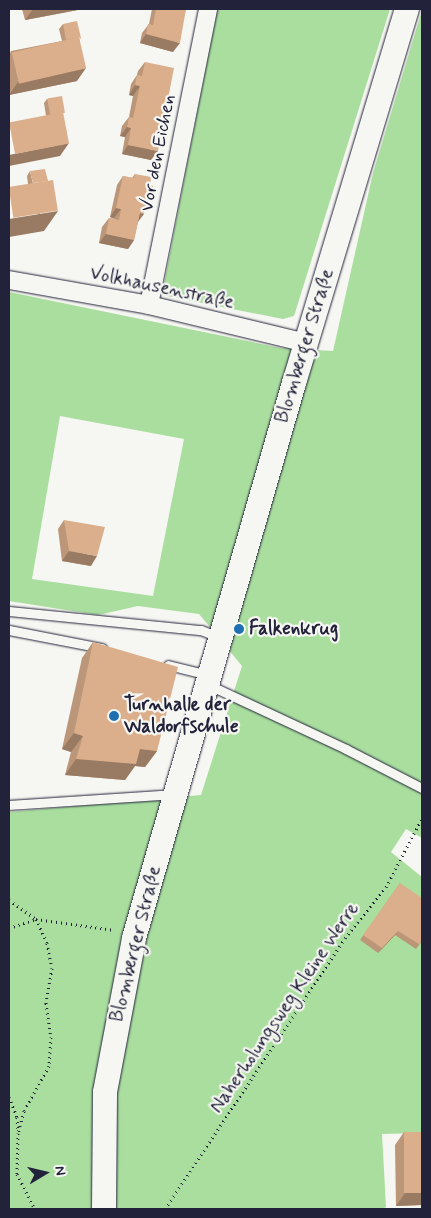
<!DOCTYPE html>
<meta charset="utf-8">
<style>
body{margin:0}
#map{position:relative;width:431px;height:1218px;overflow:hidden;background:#f6f6f2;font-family:Mynerve,sans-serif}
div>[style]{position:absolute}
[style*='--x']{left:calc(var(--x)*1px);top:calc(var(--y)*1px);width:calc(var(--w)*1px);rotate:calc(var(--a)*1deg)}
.green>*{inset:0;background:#aade9f}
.path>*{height:3px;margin-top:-1.5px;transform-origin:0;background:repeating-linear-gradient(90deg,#22223b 0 1px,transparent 0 5px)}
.roads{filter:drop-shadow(0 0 1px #22223b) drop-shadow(0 0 1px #22223b)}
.lane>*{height:9px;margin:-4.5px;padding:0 4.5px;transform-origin:4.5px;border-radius:4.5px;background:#f6f6f2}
.street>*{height:18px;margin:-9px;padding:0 9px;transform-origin:9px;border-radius:9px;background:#f6f6f2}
.secondary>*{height:24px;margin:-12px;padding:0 12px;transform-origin:12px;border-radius:12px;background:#f6f6f2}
.wall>*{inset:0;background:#bc9678}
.shaded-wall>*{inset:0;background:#997a62}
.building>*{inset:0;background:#dbaf8c;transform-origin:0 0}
.dots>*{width:14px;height:14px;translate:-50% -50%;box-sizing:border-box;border:2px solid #f6f6f2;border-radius:50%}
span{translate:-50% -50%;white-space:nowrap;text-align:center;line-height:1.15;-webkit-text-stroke:4.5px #f6f6f2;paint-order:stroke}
.street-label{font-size:19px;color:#22223b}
.poi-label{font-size:19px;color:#22223b;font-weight:700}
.left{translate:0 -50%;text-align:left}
.frame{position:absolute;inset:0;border:10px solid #22223b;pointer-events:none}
.north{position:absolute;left:20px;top:1148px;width:50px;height:50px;-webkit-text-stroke:4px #f6f6f2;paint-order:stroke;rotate:81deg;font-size:14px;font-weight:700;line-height:20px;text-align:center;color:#22223b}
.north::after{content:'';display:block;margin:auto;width:18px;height:22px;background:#22223b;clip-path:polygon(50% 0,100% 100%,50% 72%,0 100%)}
</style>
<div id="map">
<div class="green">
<div style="clip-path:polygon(217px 9px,390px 9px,294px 316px,283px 319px,162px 295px)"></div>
<div style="clip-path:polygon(evenodd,422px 10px,422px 838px,406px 829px,391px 852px,422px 877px,422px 1133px,382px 1134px,386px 1207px,383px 1209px,9px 1209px,9px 812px,201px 795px,242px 666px,199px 614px,138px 606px,98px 615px,9px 601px,9px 292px,281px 348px,333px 351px,373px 173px,422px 10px,60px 416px,184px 439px,153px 596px,32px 579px,60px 416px)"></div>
</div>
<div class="path">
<div style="--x:9;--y:900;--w:33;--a:35"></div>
<div style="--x:36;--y:919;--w:26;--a:65"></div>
<div style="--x:47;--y:943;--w:25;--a:79"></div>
<div style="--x:52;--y:968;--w:36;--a:100"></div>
<div style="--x:46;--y:1003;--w:34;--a:82"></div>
<div style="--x:51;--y:1037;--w:29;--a:94"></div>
<div style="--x:49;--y:1066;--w:51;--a:119.1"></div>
<div style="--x:24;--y:1111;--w:23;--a:105"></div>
<div style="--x:18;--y:1133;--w:41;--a:91.4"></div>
<div style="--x:17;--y:1174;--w:39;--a:63"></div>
<div style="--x:9;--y:928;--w:28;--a:-18"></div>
<div style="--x:36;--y:919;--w:79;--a:8"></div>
<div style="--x:9;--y:1097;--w:22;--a:68"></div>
<div style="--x:17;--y:1117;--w:13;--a:86"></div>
<div style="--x:165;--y:1209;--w:325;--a:-56.4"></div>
<div style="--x:345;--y:938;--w:65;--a:-51.2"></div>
<div style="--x:386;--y:887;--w:78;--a:-62.4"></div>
</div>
<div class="roads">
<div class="lane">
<div style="--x:9;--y:611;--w:193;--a:5.7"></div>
<div style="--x:201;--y:630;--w:22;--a:22"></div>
<div style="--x:9;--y:630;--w:95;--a:11"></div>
<div style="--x:168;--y:665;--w:41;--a:14"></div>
<div style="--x:209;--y:685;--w:151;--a:25"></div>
<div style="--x:346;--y:749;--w:85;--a:27.2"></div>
<div style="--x:9;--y:805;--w:166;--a:-3.8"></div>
</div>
<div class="street">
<div style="--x:9;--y:280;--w:142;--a:10.1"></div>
<div style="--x:149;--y:305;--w:162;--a:13.6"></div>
<div style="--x:149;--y:305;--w:302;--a:-78.7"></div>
</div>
<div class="secondary">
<div style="--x:104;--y:1209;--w:117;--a:-89.5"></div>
<div style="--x:105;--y:1092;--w:157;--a:-79.3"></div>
<div style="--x:134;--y:938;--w:578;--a:-73.92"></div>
<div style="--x:294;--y:383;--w:391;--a:-73.2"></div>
</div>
</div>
<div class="wall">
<div style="clip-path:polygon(22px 9px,83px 9px,25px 20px)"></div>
<div style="clip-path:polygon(152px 9px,186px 9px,173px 52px,140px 43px,142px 33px,149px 24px)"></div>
<div style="clip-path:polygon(63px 24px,80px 40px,77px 81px,9px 95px,9px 55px,11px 51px,62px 41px,59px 29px)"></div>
<div style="clip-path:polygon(145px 62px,151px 160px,122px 154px,125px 137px,120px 136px,122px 126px,129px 117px,133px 96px,129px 95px,131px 84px,137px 75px,138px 71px)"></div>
<div style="clip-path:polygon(47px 99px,63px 115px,60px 156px,46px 116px,44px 103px)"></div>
<div style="clip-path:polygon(30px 171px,44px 231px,28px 184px,27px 176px)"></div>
<div style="clip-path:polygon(135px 174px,150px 185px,150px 203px,138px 222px,134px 240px,128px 249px,99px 243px,102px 227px,109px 218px,114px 219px,110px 217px,117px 185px,123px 176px,132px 178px)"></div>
<div style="clip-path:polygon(64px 520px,91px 566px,62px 561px,58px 529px)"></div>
<div style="clip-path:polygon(93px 642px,157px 751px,145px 767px,135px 766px,125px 780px,65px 775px,71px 752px,62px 749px,82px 658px)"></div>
<div style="clip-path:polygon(400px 883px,422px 941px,416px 949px,395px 935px,378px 953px,360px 940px)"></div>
<div style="clip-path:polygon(404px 1132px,422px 1205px,396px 1206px,395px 1145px)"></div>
</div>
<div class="shaded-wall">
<div style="clip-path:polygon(33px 9px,83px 9px,25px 20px)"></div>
<div style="clip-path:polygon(146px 34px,180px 43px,173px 52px,140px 43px)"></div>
<div style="clip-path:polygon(86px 68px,77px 81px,9px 95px,18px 82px)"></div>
<div style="clip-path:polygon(135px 85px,140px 86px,133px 96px,129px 95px)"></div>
<div style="clip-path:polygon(127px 127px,131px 128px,125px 137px,120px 136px)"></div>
<div style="clip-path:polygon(69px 143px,60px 156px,9px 166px,9px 155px)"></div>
<div style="clip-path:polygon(128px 145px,158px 151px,151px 160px,122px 154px)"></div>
<div style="clip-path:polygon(146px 202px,150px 203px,143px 212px)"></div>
<div style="clip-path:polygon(116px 208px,121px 209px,114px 218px,110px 217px)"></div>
<div style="clip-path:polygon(58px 211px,44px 231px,9px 237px,9px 219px)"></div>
<div style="clip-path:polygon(140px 213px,144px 214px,137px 223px)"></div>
<div style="clip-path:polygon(106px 234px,134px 240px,128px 249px,99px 243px)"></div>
<div style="clip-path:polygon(69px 551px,97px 556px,91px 566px,62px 561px)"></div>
<div style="clip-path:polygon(74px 733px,83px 736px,71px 752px,62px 749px)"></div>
<div style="clip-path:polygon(140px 749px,157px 751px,145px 767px,135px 766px,125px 780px,65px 775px,76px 759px)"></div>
<div style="clip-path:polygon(398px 931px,395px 935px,378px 953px,382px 948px)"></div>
<div style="clip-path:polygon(422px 1192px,422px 1205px,396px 1206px,405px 1193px)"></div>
</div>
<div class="building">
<div style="clip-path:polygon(156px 9px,186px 9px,180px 43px,146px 34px,148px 24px,153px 25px)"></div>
<div style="clip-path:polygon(77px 21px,81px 38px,80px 39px,79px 37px,66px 40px,63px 24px)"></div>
<div style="left:79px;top:37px;width:32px;height:69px;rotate:77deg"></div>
<div style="clip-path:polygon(145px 62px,174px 68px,158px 151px,128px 145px,131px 128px,127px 127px,129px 117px,133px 118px,140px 86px,135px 85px,137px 75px,142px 76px)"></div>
<div style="left:62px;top:96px;width:17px;height:15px;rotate:80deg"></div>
<div style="left:63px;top:112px;width:32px;height:55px;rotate:79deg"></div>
<div style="clip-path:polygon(45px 169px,48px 181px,33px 183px,30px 171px)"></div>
<div style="clip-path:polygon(135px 174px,151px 177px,150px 185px,153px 186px,150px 203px,146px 202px,144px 214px,140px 213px,134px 240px,106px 234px,109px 218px,119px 220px,121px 209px,116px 208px,123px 176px,134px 178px)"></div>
<div style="left:53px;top:180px;width:31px;height:45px;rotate:81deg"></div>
<div style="clip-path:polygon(64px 520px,105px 527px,97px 556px,69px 551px)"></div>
<div style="clip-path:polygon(93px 642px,178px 667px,157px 751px,140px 749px,136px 764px,76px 759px,83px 736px,74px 733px)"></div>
<div style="clip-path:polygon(400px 883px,422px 898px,422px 940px,419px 944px,398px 931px,382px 948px,363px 935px)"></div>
<div style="left:404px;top:1132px;width:18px;height:61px"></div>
</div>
<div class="dots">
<div style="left:239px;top:629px;background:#1f6fb2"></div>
<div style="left:114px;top:716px;background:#1f6fb2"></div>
</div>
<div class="street-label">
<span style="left:158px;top:153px;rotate:-79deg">Vor den Eichen</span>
<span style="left:162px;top:288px;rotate:12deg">Volkhausenstraße</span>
<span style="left:305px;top:346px;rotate:-73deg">Blomberger Straße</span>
<span style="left:136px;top:944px;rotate:-76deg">Blomberger Straße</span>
<span style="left:285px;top:1008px;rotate:-56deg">Naherholungsweg Kleine Werre</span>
</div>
<div class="poi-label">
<span class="left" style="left:249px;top:629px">Falkenkrug</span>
<span class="left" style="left:124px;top:716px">Turnhalle der<br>Waldorfschule</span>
</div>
<div class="frame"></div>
<div class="north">N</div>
</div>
